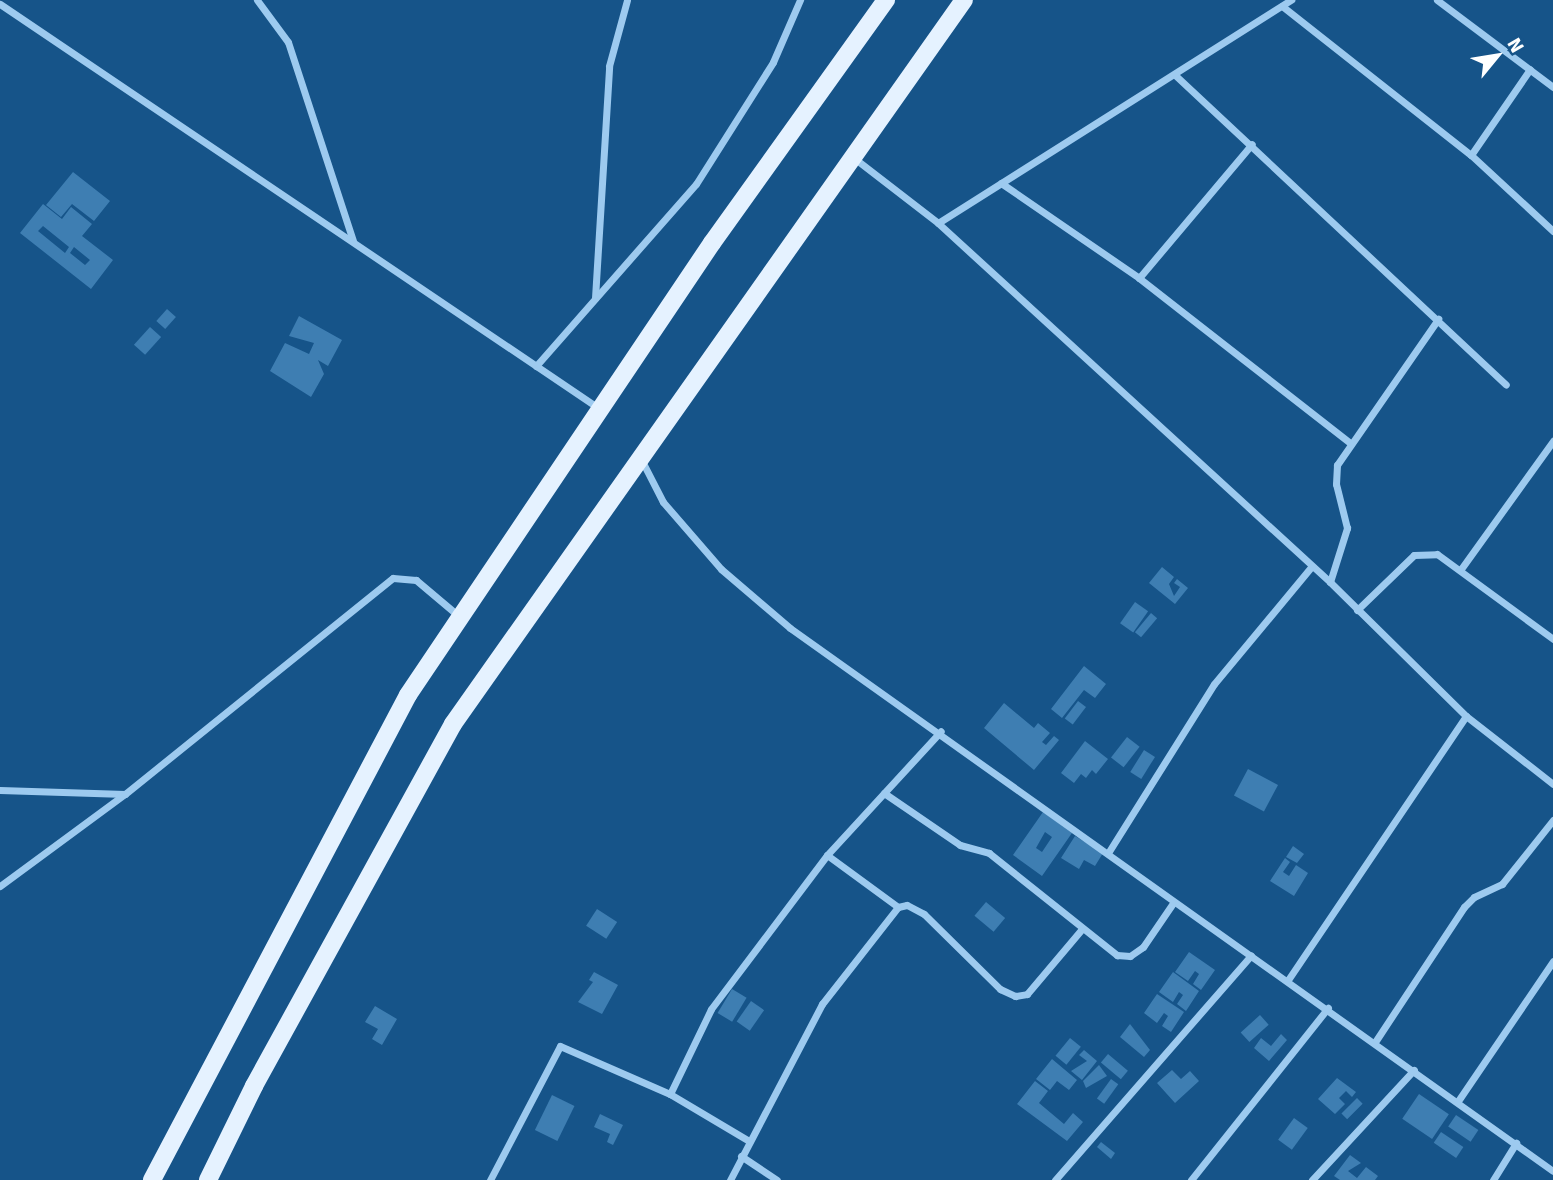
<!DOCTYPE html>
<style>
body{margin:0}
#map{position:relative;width:1553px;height:1180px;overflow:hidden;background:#165489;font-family:Signika,sans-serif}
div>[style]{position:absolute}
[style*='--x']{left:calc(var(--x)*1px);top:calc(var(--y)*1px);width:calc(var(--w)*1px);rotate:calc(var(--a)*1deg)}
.building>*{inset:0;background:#3e7eb2;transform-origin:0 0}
.minor>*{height:7px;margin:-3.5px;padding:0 3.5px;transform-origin:3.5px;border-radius:3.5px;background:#9dcaef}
.primary>*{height:18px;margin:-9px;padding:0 9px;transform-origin:9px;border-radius:9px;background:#e5f2ff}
span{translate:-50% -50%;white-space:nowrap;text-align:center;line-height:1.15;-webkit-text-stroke:5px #165489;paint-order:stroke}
.north{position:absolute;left:1462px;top:21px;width:70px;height:70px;-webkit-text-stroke:5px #165489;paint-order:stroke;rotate:60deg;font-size:19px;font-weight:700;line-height:28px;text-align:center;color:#fff}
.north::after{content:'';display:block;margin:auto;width:24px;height:32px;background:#fff;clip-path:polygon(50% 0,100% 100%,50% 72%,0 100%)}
</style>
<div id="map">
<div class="building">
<div style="clip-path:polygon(73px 172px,110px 201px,94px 221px,72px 204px,61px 217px,46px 205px)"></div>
<div style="clip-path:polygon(evenodd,43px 204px,62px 219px,71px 207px,92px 224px,82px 236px,113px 260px,91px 289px,20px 233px,43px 204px,43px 226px,69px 247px,65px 253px,38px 231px,43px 226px,43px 204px,74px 247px,90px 260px,85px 265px,70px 253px,74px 247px)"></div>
<div style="left:167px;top:309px;width:12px;height:16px;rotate:42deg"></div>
<div style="clip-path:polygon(299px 316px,342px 340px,328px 366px,318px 360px,324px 374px,311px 397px,270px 371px,285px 343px,309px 354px,314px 343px,289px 336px)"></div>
<div style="left:150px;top:327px;width:15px;height:24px;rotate:42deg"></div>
<div style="clip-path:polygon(1162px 567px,1174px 577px,1169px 584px,1174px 596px,1180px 587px,1174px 583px,1177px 579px,1188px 588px,1175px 604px,1149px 583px)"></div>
<div style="left:1135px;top:602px;width:16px;height:26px;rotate:35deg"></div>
<div style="left:1151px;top:613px;width:8px;height:25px;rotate:40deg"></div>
<div style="clip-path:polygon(1084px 666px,1106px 684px,1095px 698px,1084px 690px,1062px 718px,1051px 709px)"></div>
<div style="left:1078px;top:701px;width:10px;height:22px;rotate:37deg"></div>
<div style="clip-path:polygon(1004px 703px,1034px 728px,1038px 723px,1050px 733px,1042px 742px,1046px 745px,1054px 736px,1059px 740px,1034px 770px,984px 728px)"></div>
<div style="left:1127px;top:737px;width:16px;height:26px;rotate:38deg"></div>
<div style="clip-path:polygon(1085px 741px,1108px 759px,1096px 774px,1092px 770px,1086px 778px,1081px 774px,1074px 783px,1061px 773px)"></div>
<div style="left:1144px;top:750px;width:13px;height:26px;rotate:32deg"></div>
<div style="left:1248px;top:769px;width:34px;height:30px;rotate:28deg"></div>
<div style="clip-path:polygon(evenodd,1043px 812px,1072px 833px,1042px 876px,1013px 855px,1043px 812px,1045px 832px,1052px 837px,1042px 852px,1036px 848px,1045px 832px)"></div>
<div style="clip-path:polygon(1075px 836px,1103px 853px,1095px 866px,1084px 860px,1079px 869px,1061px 858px)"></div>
<div style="clip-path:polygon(1293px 846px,1304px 854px,1297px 863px,1286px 857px)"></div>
<div style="clip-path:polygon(1285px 858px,1290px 862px,1283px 872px,1289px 876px,1296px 865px,1308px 873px,1294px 896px,1270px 881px)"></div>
<div style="left:986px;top:902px;width:25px;height:18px;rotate:40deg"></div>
<div style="left:597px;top:909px;width:24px;height:20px;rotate:33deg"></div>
<div style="clip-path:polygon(1189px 952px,1215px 970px,1201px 990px,1193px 984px,1199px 974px,1195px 971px,1188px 981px,1175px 972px)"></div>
<div style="clip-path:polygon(594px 972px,618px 985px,602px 1014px,578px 1002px,593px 982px,589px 980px)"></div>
<div style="clip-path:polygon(1173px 972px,1199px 991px,1186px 1011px,1177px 1004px,1183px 995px,1179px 992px,1173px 1002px,1159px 992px)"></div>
<div style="left:732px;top:989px;width:17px;height:28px;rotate:31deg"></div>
<div style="clip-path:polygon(1157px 994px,1184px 1012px,1171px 1032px,1162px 1026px,1168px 1016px,1164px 1013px,1157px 1023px,1144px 1013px)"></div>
<div style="left:751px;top:1001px;width:16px;height:25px;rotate:35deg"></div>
<div style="clip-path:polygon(375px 1006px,397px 1019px,382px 1045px,372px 1039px,378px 1029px,365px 1022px)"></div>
<div style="left:1260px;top:1015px;width:13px;height:26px;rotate:48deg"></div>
<div style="clip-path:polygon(1130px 1024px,1150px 1050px,1144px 1057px,1120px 1037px)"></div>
<div style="clip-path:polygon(1281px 1034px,1287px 1040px,1269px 1061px,1254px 1048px,1261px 1038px,1271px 1046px)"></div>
<div style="left:1070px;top:1038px;width:14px;height:23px;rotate:39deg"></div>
<div style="clip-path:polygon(1084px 1050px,1097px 1061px,1082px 1080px,1071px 1071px,1087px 1061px,1079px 1055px)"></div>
<div style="left:1108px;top:1054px;width:26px;height:11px;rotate:40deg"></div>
<div style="clip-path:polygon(1052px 1059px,1077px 1080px,1069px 1090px,1057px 1081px,1050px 1090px,1036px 1079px)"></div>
<div style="clip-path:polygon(1099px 1065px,1107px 1076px,1086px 1088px,1083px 1081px)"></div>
<div style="clip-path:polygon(1172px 1070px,1181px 1079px,1190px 1071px,1199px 1081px,1175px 1103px,1157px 1083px)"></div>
<div style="clip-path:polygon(1337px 1078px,1356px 1092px,1352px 1097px,1346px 1091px,1339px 1098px,1345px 1104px,1335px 1114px,1318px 1099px)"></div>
<div style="left:1111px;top:1079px;width:9px;height:24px;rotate:36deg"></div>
<div style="clip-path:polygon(1035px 1081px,1048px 1091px,1039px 1103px,1064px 1124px,1073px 1113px,1083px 1122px,1067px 1141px,1017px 1104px)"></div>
<div style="left:1419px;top:1094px;width:36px;height:30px;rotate:34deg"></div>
<div style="left:552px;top:1095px;width:25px;height:39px;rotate:26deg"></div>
<div style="left:1357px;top:1098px;width:8px;height:22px;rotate:45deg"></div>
<div style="clip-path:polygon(600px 1114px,623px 1125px,613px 1145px,607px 1142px,610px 1134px,594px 1127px)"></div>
<div style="left:1456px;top:1115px;width:27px;height:14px;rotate:34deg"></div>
<div style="left:1294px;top:1118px;width:17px;height:27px;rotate:36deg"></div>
<div style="left:1441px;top:1132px;width:27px;height:13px;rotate:34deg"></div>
<div style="clip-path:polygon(1101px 1142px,1115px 1153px,1111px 1159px,1097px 1147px)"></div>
<div style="clip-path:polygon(1350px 1155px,1361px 1163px,1348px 1171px,1357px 1178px,1366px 1167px,1378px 1176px,1375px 1180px,1340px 1180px,1334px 1176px)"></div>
</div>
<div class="minor">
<div style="--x:257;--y:0;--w:52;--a:53.6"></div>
<div style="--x:288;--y:42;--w:209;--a:71.9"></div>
<div style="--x:1437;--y:0;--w:145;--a:36.9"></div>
<div style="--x:0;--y:4;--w:724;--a:34.02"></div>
<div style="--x:1282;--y:6;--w:241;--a:38.3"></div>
<div style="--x:1471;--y:155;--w:112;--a:42.8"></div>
<div style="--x:1175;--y:75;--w:453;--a:43.1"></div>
<div style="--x:1471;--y:155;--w:104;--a:-55.5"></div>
<div style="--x:854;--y:158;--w:106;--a:37.7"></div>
<div style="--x:938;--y:223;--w:418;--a:-32.3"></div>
<div style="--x:1001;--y:183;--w:168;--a:34.5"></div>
<div style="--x:1139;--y:278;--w:268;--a:38"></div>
<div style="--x:938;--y:223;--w:532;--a:42.48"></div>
<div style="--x:1330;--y:582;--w:191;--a:44.6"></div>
<div style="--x:1466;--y:716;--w:318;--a:124"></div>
<div style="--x:1139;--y:278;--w:175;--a:-49.9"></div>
<div style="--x:595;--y:298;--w:232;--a:-86.5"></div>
<div style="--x:609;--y:66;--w:68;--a:-74.7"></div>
<div style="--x:536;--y:366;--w:242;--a:-48.7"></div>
<div style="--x:696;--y:184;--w:144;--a:-57.7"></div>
<div style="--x:773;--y:62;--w:68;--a:-66.5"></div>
<div style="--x:642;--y:461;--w:46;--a:62.9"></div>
<div style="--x:663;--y:502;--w:89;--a:49.1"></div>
<div style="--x:721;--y:569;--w:91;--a:40.5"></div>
<div style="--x:790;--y:628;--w:936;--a:35.44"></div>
<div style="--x:1461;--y:569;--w:158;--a:-54.3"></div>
<div style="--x:1330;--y:582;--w:57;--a:-72.5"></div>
<div style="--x:1347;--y:528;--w:45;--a:-104"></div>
<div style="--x:1336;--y:484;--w:19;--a:-87"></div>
<div style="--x:1337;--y:465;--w:178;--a:-55.3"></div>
<div style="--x:1357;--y:610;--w:79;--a:-44"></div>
<div style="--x:1414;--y:555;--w:23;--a:-2"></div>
<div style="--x:1437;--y:554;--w:144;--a:36.2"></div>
<div style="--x:1466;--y:716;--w:110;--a:38"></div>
<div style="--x:0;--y:790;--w:125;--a:1.8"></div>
<div style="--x:884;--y:793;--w:92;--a:34.4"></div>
<div style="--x:960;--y:845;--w:30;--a:15"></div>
<div style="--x:989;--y:853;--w:164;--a:38.6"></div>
<div style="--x:1117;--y:955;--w:13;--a:4"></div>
<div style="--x:1130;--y:956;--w:16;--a:-35"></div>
<div style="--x:1143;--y:947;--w:53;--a:-55.7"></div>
<div style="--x:1108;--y:853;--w:199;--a:-57.9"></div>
<div style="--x:1214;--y:684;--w:153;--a:-50.3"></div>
<div style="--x:827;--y:855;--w:88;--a:36.2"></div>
<div style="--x:0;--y:886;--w:155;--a:-36.4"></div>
<div style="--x:125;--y:794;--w:344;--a:-38.9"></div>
<div style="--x:393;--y:578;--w:23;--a:5"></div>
<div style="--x:416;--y:580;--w:57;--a:40.1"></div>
<div style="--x:1375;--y:1042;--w:162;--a:-56.6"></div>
<div style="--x:1464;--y:907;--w:14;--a:-45"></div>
<div style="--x:1474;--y:897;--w:31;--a:-25"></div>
<div style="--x:1502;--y:884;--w:82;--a:-51.4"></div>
<div style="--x:670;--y:1094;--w:94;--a:-64.2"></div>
<div style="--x:711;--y:1009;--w:193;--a:-53"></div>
<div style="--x:827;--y:855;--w:168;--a:-47.4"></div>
<div style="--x:1458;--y:1101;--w:169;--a:-55.8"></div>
<div style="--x:741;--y:1156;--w:43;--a:33.7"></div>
<div style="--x:490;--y:1180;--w:151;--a:-62.4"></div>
<div style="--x:560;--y:1046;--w:120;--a:23.6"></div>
<div style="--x:670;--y:1094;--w:92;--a:30.7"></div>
<div style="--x:730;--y:1180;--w:199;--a:-62.4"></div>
<div style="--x:822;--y:1004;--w:123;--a:-51.9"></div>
<div style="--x:898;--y:907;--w:9;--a:-13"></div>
<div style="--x:907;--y:905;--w:19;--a:28"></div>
<div style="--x:924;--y:914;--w:107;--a:44.6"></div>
<div style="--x:1000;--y:989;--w:17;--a:25"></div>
<div style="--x:1015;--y:996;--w:12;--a:-9"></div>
<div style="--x:1027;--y:994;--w:85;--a:-49.8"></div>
<div style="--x:1055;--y:1180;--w:298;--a:-48.9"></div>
<div style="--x:1191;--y:1180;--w:220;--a:-51.5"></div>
<div style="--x:1312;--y:1180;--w:150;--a:-47.2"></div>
<div style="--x:1493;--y:1180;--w:44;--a:-58.1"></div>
</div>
<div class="primary">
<div style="--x:152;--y:1180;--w:548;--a:-62.17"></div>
<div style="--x:408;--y:695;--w:545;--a:-56.08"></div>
<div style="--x:712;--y:243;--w:299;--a:-54.4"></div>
<div style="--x:208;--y:1180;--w:105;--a:-63.9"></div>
<div style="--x:254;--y:1086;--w:413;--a:-61.2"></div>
<div style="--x:453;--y:724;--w:886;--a:-54.79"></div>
</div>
<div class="north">N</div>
</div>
